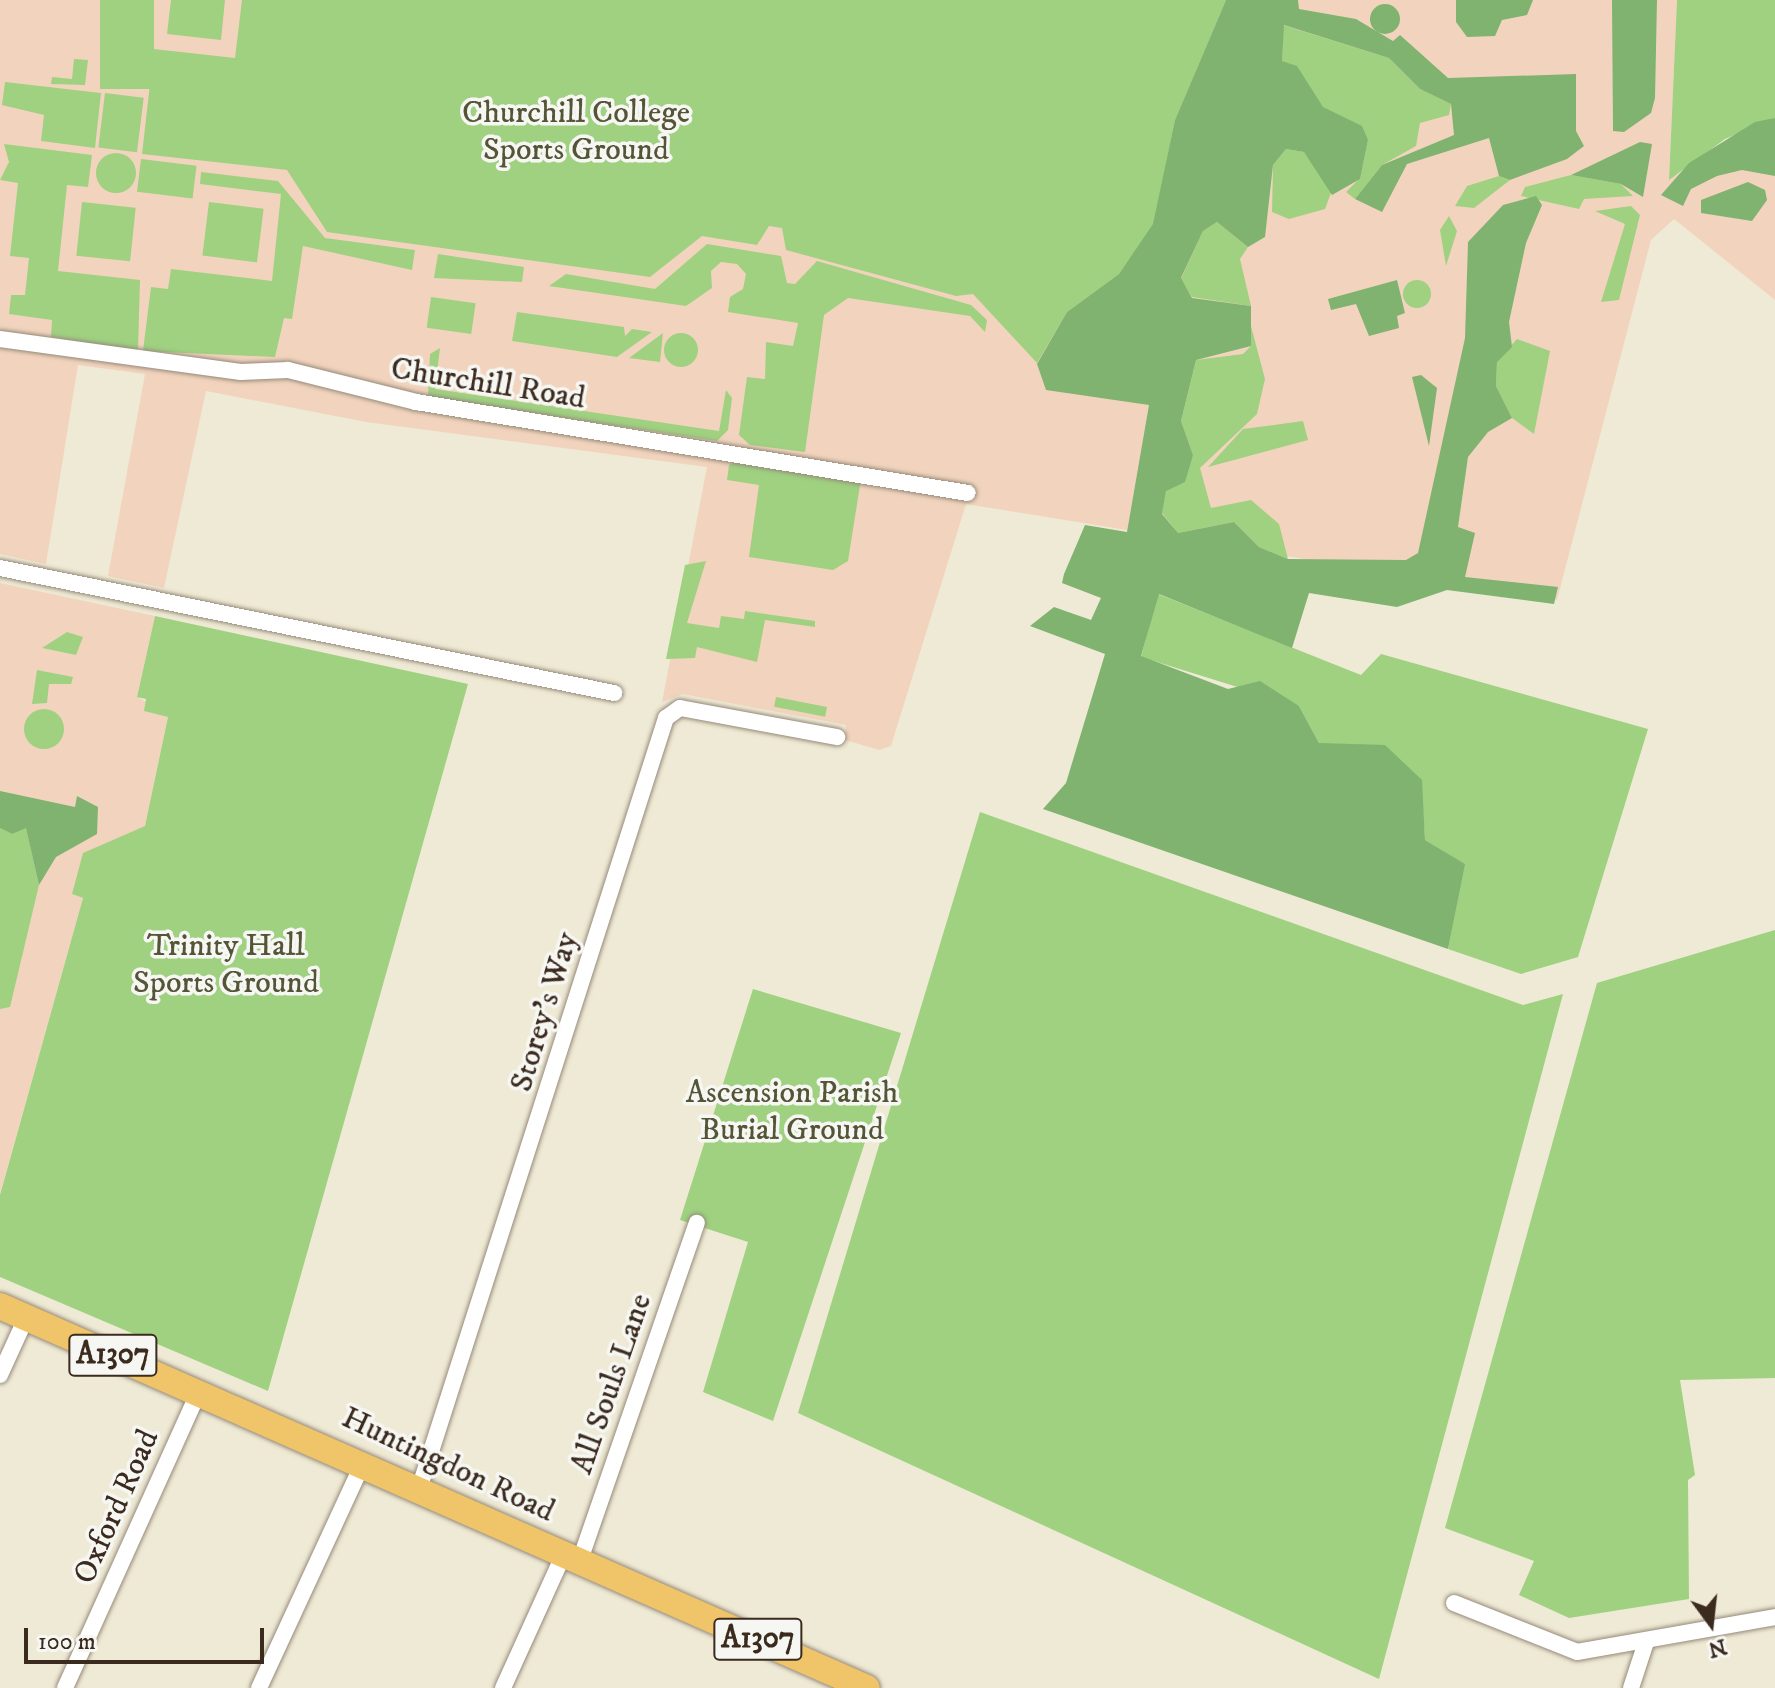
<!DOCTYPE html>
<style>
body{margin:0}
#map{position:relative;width:1775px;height:1688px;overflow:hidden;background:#efead5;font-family:"IM FELL DW Pica",serif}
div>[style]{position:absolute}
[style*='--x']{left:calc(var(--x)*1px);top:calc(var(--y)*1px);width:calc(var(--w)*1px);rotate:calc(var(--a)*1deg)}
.built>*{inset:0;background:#f2d4be}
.green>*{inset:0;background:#9fd181;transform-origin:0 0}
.round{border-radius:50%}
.forest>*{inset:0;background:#7fb36f}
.roads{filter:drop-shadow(0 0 2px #958a7a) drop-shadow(0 0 2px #958a7a)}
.street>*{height:16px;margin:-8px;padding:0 8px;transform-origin:8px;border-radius:8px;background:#fff}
.primary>*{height:26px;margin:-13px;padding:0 13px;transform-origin:13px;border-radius:13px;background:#f0c469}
span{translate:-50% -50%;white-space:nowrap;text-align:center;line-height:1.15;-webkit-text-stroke:7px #f6f6f2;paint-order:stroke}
.shield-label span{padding:2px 6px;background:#f6f6f2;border:2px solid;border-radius:6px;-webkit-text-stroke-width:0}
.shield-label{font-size:30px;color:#3b2a1e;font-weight:700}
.park-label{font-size:32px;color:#545437}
.street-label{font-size:32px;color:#3b2a1e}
.north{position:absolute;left:1671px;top:1584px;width:80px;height:80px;-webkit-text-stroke:6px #f6f6f2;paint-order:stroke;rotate:165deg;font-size:22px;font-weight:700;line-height:32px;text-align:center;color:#3b2a1e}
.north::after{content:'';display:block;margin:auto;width:28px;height:36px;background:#3b2a1e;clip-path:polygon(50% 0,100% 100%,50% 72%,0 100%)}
.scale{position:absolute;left:24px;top:1628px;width:240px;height:36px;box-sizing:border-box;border:4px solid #3b2a1e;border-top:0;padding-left:10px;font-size:24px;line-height:28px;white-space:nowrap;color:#3b2a1e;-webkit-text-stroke:6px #f6f6f2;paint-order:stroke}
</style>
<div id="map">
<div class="built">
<div style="clip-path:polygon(0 0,1677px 0,1669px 179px,1775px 118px,1775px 300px,1674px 219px,1651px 240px,1557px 600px,966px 504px,891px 746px,879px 750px,845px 740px,846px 725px,683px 694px,662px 702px,707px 467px,366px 422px,206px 391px,164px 588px,108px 576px,145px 374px,78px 365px,46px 564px,0 554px)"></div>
<div style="clip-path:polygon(0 583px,155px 616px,137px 696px,168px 717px,145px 826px,72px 894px,83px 898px,0 1194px)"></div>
</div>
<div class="green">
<div style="left:100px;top:0;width:54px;height:89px"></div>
<div style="clip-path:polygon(171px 0,225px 0,221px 40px,167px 34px)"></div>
<div style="clip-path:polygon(242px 0,1226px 0,1175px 120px,1154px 224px,1119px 274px,1067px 312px,1037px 363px,973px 294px,956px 296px,786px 250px,782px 228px,769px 226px,757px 245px,702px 236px,650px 277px,327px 232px,287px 170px,142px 154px,154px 49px,235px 58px)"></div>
<div style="clip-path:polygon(1677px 0,1775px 0,1775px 118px,1725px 139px,1669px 180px)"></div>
<div style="clip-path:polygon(1283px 25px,1389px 58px,1420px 89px,1451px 104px,1449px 115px,1420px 123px,1416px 146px,1382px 165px,1355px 199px,1346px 192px,1360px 178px,1368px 140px,1323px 107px,1282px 61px)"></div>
<div style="clip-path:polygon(74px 59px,88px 60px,85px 85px,51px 84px,52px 77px,72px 79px)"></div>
<div style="clip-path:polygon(5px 82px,101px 93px,95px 148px,41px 141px,44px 115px,2px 105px)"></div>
<div style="left:105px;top:93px;width:39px;height:55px;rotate:7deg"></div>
<div style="clip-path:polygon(4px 144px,92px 155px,88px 187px,67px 185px,58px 271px,140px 280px,138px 351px,51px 337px,52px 320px,9px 314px,11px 295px,25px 295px,29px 258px,10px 256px,18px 183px,0 180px,9px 162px)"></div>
<div style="clip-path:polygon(1286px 149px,1304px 152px,1332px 190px,1325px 209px,1289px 219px,1272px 212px,1273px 165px)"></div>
<div class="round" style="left:96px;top:153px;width:40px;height:40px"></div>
<div style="left:141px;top:159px;width:56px;height:33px;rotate:7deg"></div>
<div style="clip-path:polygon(201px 172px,278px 181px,325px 238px,415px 250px,412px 270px,303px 246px,292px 319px,284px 318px,275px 357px,143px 351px,151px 287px,168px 289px,171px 269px,272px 281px,281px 194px,200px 184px)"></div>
<div style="clip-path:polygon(1571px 175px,1621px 184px,1633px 196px,1584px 199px,1579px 209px,1521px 196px,1525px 187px)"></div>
<div style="clip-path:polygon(1499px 176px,1510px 180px,1474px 208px,1455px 206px,1467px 186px)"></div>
<div style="left:82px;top:202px;width:54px;height:54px;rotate:6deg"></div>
<div style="left:209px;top:202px;width:55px;height:54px;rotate:7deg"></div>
<div style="clip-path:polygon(1631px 206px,1640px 215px,1619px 300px,1601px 302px,1625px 224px,1595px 211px)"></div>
<div style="clip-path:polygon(1449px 216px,1457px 231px,1446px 266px,1440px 230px)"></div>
<div style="clip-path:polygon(1217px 222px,1248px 247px,1240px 259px,1251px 306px,1192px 297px,1181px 279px,1203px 231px)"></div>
<div style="clip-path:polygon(707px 244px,781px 256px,787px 283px,795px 284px,817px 261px,971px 305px,987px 320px,985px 332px,970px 316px,848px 298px,824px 315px,805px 452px,750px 445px,739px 435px,747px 377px,765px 379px,766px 342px,793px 346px,798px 323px,728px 312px,730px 297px,743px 289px,746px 274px,737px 264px,721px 262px,711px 271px,712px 288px,686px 306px,549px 286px,566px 274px,655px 289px)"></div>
<div style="clip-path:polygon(438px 254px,524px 267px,522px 282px,434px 278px)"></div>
<div class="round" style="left:1403px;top:280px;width:28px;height:28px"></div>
<div style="left:431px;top:297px;width:45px;height:31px;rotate:8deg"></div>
<div style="clip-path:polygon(517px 312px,624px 327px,625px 336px,632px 329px,652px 332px,617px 357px,512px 341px)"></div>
<div style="clip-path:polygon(1251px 326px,1265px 379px,1257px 414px,1200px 468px,1211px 508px,1251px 500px,1279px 524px,1288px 559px,1259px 547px,1234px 522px,1178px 533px,1162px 513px,1166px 491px,1193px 455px,1181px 421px,1196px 360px,1243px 354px,1251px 346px)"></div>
<div style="clip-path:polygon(663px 333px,660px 362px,629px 358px)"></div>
<div class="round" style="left:664px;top:333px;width:34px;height:34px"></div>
<div style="clip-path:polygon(1517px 339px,1550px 351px,1534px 434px,1512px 418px,1496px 386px,1497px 361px)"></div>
<div style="clip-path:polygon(440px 348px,435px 389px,719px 431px,726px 390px,732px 398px,728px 430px,717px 441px,428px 397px,430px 354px)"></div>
<div style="clip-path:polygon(1303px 421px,1308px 440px,1208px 467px,1243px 429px)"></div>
<div style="clip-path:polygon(737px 461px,861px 479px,848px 561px,833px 570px,749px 557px,759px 485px,727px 480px,729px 465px)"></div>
<div style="clip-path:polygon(706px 561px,687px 623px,719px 628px,721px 616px,744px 619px,745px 611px,815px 621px,815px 627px,765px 620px,757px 662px,697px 647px,695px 658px,666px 659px,685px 565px)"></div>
<div style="clip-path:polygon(1158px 594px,1361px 675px,1381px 654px,1648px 729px,1578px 957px,1521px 974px,1448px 949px,1464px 864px,1425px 840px,1421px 780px,1319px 743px,1299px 706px,1141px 657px)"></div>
<div style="clip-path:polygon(155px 616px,468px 684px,268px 1391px,0 1277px,0 1195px,83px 898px,72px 894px,83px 853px,145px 826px,168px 717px,144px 711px,146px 699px,137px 697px)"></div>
<div style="clip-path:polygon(67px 632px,83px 637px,76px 655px,42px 648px)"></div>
<div style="clip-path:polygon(37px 670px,73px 677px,71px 684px,49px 684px,47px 703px,32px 704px)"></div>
<div style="left:776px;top:697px;width:52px;height:10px;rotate:11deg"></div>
<div class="round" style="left:24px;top:709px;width:40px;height:40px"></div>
<div style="clip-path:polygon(980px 812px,1523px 1005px,1563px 994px,1379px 1679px,798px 1413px)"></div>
<div style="clip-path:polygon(26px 827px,39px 885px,10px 1007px,0 1009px,0 828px,12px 834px)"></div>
<div style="clip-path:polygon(1775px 930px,1775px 1378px,1680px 1380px,1695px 1475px,1688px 1480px,1689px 1599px,1569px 1618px,1519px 1595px,1534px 1561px,1445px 1528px,1597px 983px)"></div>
<div style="clip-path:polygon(753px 989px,901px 1033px,773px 1421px,703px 1392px,748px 1242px,680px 1220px)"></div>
</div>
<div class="forest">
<div style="clip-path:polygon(1226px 0,1298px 0,1299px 9px,1356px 19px,1393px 41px,1400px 35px,1448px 78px,1576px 74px,1576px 131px,1584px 146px,1567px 159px,1510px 180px,1499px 176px,1489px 138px,1407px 164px,1382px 212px,1355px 199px,1382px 165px,1454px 135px,1451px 104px,1420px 89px,1389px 58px,1284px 25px,1282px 61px,1297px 66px,1323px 107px,1362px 126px,1368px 140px,1360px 179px,1332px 195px,1304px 152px,1286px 149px,1273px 165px,1265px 237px,1248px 247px,1217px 222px,1203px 231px,1181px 278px,1192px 298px,1251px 306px,1251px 346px,1196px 360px,1181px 421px,1193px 455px,1185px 482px,1166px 491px,1162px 514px,1178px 533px,1234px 522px,1259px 547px,1288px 559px,1406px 560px,1418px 553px,1465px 338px,1468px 242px,1503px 205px,1536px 196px,1542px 205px,1526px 243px,1509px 322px,1512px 347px,1497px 362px,1496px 386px,1512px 418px,1488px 432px,1468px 457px,1458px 527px,1475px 533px,1465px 577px,1558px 587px,1554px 604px,1447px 590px,1397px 607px,1309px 593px,1292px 648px,1159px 594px,1141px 656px,1228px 689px,1260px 681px,1299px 706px,1319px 743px,1385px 745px,1422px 780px,1425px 840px,1465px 864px,1448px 949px,1043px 809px,1066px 783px,1105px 654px,1030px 626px,1054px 607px,1091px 620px,1101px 598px,1062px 583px,1064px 574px,1085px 525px,1127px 532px,1149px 405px,1046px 390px,1037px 364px,1067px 312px,1119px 274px,1153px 224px,1175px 120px)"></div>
<div style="clip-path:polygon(1456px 0,1533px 0,1527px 15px,1502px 20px,1495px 36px,1467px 37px,1456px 22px)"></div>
<div style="clip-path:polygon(1612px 0,1657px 0,1655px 98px,1651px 113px,1624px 132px,1613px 131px)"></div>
<div class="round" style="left:1370px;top:4px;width:30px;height:30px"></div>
<div style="clip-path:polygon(1775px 118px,1775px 176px,1742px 170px,1717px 176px,1691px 189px,1683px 206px,1661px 195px,1689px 163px,1755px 122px)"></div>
<div style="clip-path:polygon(1640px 142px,1652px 144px,1643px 197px,1621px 184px,1571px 175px)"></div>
<div style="clip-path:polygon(1748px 182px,1765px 190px,1767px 200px,1752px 221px,1701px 213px,1701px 200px)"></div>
<div style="clip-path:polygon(1397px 280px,1405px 313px,1397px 316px,1399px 328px,1369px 336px,1356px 304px,1331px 310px,1328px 299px)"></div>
<div style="clip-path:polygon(1421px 375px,1437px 388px,1429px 446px,1412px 377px)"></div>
<div style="clip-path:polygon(0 791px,75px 807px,77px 796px,98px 807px,97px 834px,56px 857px,39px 885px,26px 828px,12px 834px,0 828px)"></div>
</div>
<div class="roads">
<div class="street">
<div style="--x:0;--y:339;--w:243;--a:7.8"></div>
<div style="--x:241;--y:372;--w:47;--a:-2.4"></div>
<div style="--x:288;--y:370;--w:132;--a:14"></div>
<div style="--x:416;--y:402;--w:559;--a:9.36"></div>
<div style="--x:0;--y:568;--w:627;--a:11.51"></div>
<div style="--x:0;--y:1375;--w:63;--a:-65.5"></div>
<div style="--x:419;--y:1489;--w:810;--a:-72.24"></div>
<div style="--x:666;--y:718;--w:17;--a:-36"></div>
<div style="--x:680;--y:708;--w:160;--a:10.5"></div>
<div style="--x:579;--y:1563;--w:360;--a:-70.9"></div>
<div style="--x:1454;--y:1603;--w:132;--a:21.7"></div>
<div style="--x:1577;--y:1652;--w:201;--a:-10"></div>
<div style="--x:65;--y:1688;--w:326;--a:-65.7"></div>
<div style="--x:259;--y:1688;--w:248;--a:-65.2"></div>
<div style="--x:503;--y:1688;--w:145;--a:-65.6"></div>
<div style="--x:1631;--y:1688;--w:48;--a:-71.9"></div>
</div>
<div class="primary">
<div style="--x:0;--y:1306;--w:947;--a:23.78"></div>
</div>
</div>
<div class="shield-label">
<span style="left:113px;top:1355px">A1307</span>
<span style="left:758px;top:1639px">A1307</span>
</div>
<div class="park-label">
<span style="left:576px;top:132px">Churchill College<br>Sports Ground</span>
<span style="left:226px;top:965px">Trinity Hall<br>Sports Ground</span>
<span style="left:792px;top:1112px">Ascension Parish<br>Burial Ground</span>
</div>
<div class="street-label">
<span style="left:488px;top:384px;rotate:9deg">Churchill Road</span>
<span style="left:545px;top:1012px;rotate:-73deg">Storey's Way</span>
<span style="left:612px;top:1384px;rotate:-71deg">All Souls Lane</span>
<span style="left:448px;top:1465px;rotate:25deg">Huntingdon Road</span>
<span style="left:117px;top:1507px;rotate:-66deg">Oxford Road</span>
</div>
<div class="north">N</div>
<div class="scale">100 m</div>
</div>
